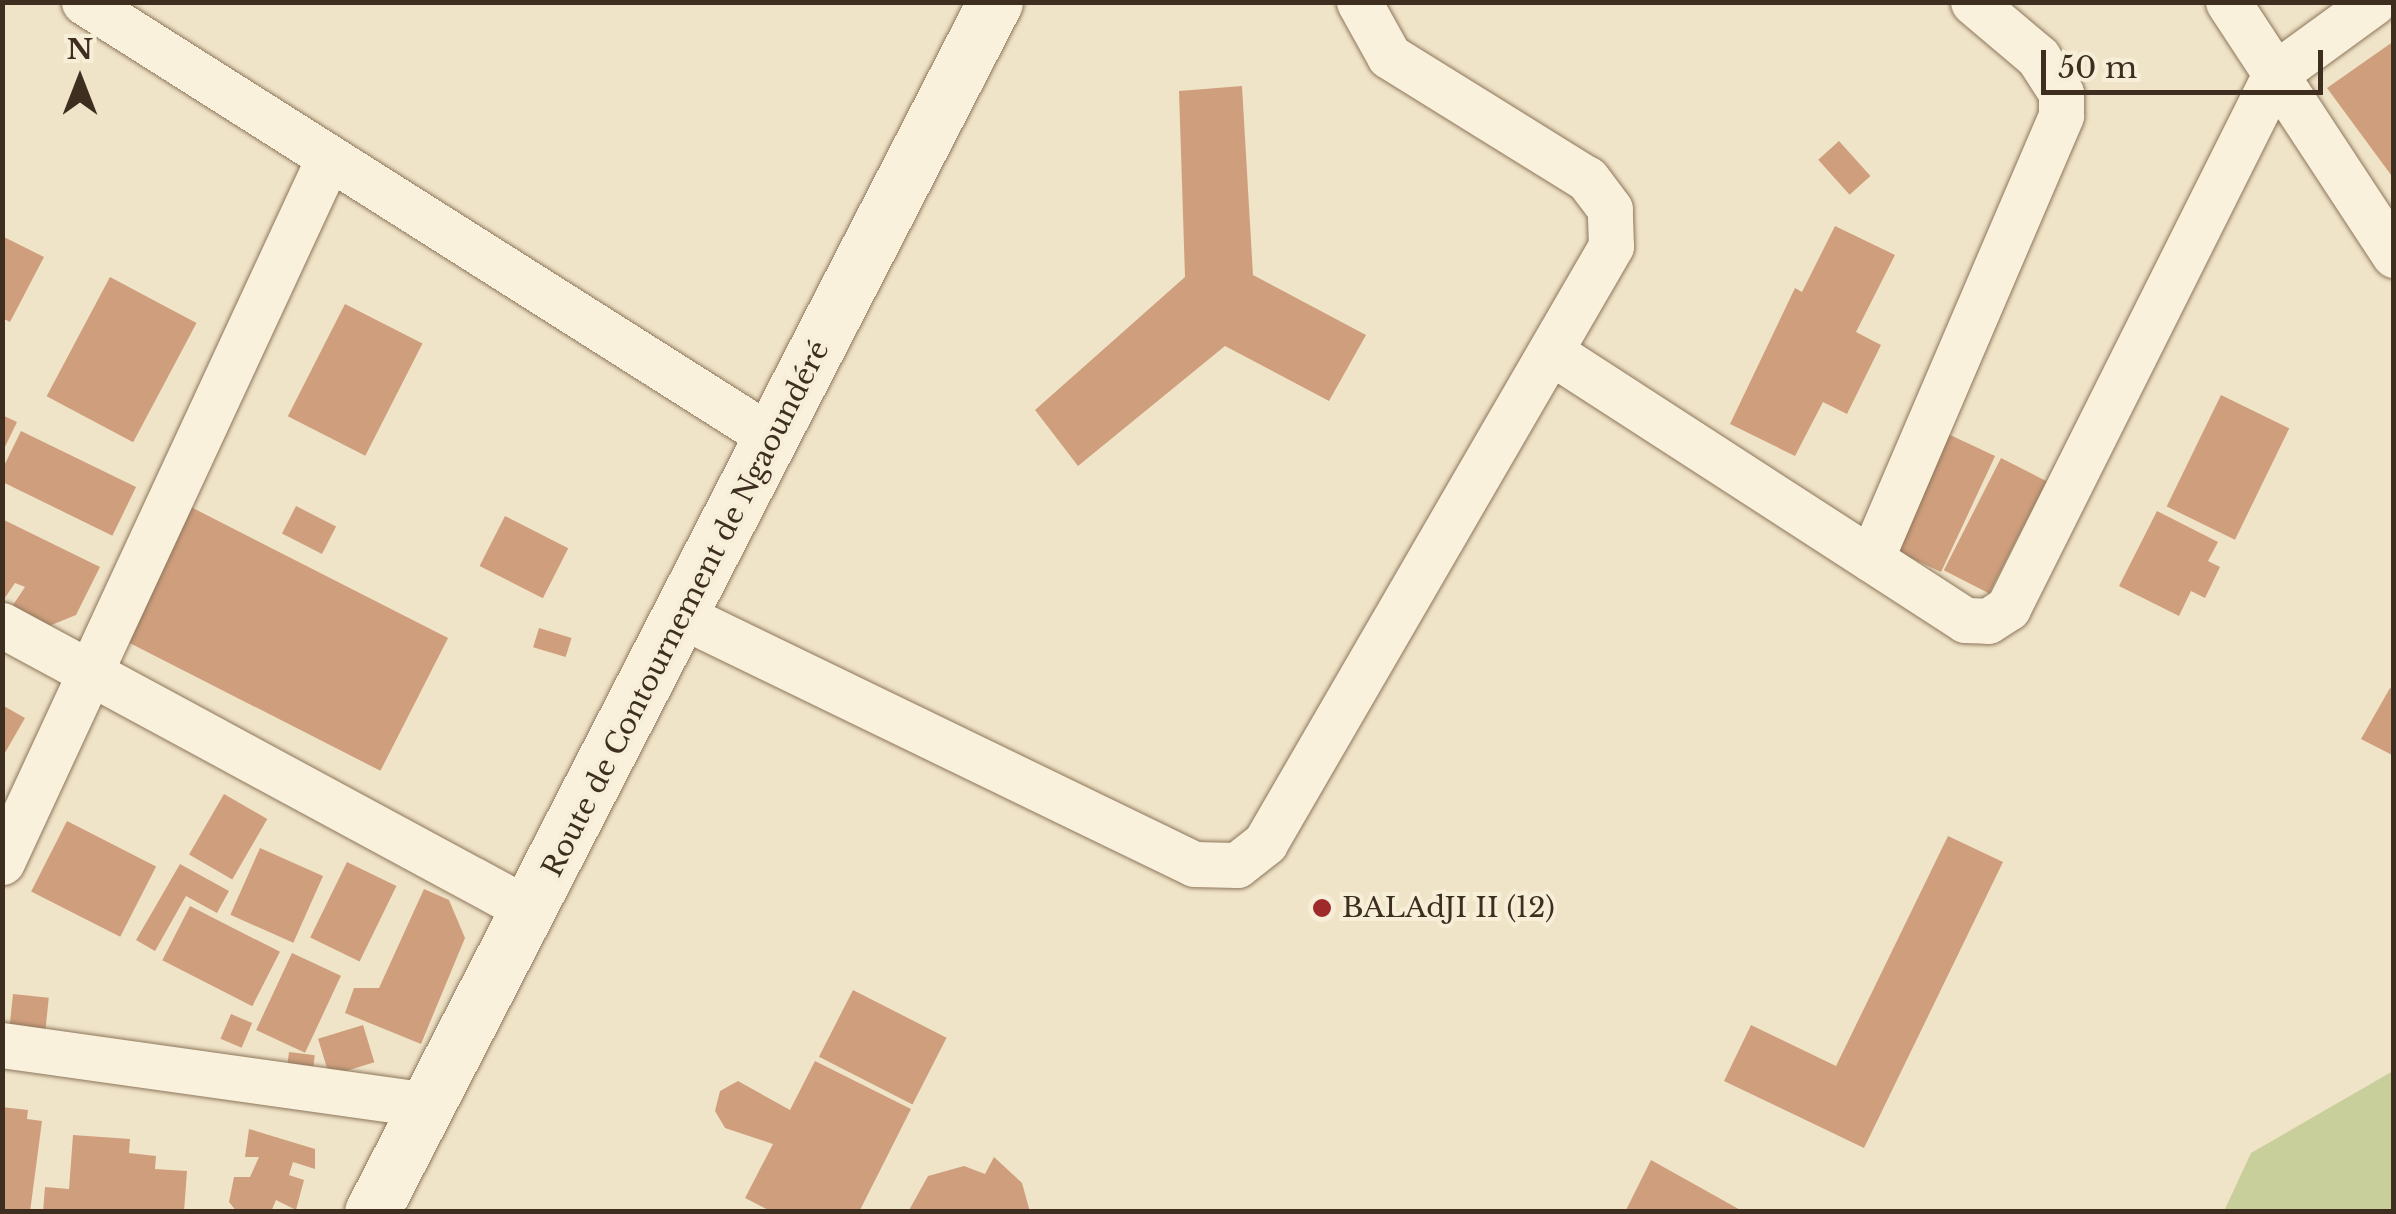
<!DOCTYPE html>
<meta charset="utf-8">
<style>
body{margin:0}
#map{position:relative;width:2396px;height:1214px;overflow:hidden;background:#f0e4c8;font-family:"Libre Baskerville",serif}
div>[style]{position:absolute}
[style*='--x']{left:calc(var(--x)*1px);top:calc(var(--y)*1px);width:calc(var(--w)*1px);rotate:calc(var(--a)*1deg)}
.green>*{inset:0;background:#c9cf9b}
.building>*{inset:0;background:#cf9f7d;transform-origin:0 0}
.roads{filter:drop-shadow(0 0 2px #8d765c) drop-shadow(0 0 2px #8d765c)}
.street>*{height:45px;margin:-22.5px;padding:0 22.5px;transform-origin:22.5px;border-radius:22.5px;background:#faf1dc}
.secondary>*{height:55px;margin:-27.5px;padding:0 27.5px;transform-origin:27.5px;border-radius:27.5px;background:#faf1dc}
.dots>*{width:28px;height:28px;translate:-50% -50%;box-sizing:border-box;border:5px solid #f7eed8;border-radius:50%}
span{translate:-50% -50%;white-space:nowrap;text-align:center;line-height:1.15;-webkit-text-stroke:8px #f7eed8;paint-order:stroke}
.street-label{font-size:28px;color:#3d2e20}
.poi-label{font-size:28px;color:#3d2e20}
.left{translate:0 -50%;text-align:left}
.frame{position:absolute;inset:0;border:5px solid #3d2e20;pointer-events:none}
.north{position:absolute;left:30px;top:30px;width:100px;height:100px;-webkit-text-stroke:8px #f7eed8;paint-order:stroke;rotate:0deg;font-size:28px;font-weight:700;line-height:40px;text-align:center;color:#3d2e20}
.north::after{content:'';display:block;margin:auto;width:35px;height:45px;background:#3d2e20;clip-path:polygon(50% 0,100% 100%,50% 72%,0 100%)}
.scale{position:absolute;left:2041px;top:50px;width:282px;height:45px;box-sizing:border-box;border:5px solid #3d2e20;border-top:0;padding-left:12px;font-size:30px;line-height:35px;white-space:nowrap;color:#3d2e20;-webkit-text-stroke:8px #f7eed8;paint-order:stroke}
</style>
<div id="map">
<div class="green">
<div style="clip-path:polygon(2393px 1071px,2393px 1211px,2224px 1211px,2251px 1153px)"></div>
</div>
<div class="building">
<div style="clip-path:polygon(2394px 41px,2394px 179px,2327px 88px)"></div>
<div style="clip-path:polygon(1242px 86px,1253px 275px,1366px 335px,1329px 401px,1225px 346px,1078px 466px,1035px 410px,1185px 277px,1179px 91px)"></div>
<div style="left:1839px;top:141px;width:47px;height:28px;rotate:48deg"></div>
<div style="clip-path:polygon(1835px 226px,1895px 255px,1856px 332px,1881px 345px,1847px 414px,1823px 402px,1795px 456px,1730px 424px,1795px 288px,1802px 292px)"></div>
<div style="clip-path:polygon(2px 236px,44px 257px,10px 322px,2px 318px)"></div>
<div style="left:110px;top:277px;width:98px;height:135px;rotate:28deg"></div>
<div style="left:345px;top:304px;width:87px;height:126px;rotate:27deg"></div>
<div style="left:2221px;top:395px;width:76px;height:124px;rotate:26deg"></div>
<div style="clip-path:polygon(2px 415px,17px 422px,2px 453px)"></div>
<div style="left:21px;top:431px;width:128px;height:54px;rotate:26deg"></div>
<div style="left:1948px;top:434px;width:52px;height:128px;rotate:25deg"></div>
<div style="left:2001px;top:458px;width:51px;height:126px;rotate:27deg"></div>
<div style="left:187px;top:505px;width:293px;height:149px;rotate:27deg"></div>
<div style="left:296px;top:506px;width:45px;height:31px;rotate:27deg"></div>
<div style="clip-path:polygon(2157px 511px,2218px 542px,2208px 561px,2220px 567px,2205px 598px,2191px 591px,2179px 616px,2119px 586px)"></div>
<div style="left:505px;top:516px;width:71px;height:56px;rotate:27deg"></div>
<div style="clip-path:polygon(2px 519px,100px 567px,76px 615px,44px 628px,11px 608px,25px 587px,15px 583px,2px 602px)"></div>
<div style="left:539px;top:628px;width:34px;height:20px;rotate:17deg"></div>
<div style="clip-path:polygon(2390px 688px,2394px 691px,2394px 756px,2361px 739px)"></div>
<div style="clip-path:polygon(2px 705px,25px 718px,2px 758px)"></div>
<div style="left:224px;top:794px;width:50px;height:70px;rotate:30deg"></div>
<div style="left:67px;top:821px;width:100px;height:79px;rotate:27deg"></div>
<div style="clip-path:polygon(1948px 836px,2003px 862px,1864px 1148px,1724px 1081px,1751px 1025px,1836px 1066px)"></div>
<div style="left:260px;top:848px;width:69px;height:73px;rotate:24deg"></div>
<div style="left:347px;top:862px;width:55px;height:84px;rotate:26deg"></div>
<div style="clip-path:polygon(180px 864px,229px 891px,217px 913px,186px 896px,155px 951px,136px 940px)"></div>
<div style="clip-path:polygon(424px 889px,449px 900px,465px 938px,421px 1044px,345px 1013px,354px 988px,379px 988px)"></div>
<div style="left:190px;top:906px;width:101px;height:61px;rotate:27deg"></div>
<div style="left:292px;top:953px;width:54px;height:85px;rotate:25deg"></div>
<div style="left:853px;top:990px;width:105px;height:75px;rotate:27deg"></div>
<div style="left:13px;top:994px;width:36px;height:36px;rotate:6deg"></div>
<div style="left:231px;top:1014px;width:23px;height:27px;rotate:23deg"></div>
<div style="left:363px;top:1025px;width:39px;height:47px;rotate:73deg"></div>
<div style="left:289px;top:1052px;width:26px;height:24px;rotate:7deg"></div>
<div style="clip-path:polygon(815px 1061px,911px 1109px,859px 1212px,772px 1212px,745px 1198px,773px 1144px,725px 1128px,715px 1111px,720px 1091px,738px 1081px,790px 1110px)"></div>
<div style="clip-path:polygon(2px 1107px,28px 1110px,27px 1119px,42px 1121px,30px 1212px,2px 1212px)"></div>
<div style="clip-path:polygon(249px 1129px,315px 1149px,315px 1169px,293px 1162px,289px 1175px,304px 1180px,296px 1210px,276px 1200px,271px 1212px,237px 1212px,229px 1202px,234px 1177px,250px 1177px,259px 1157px,245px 1157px)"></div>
<div style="clip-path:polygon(73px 1135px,130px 1139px,129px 1153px,156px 1156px,155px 1169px,187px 1171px,184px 1212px,43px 1212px,45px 1187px,69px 1189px)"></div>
<div style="clip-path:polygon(994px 1157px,1022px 1183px,1030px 1212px,908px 1212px,928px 1176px,964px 1166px,985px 1174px)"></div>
<div style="clip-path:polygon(1651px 1160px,1744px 1212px,1625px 1212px)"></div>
</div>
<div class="roads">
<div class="street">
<div style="--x:84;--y:2;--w:817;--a:32.35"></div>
<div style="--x:2228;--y:2;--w:303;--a:56.7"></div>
<div style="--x:1551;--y:352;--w:493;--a:32.9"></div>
<div style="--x:1965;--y:620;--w:23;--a:2"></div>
<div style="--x:1988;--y:621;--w:24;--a:-33"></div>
<div style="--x:2008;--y:608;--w:597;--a:-63.43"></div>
<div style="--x:2275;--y:74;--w:122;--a:-36"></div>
<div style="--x:1871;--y:559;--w:483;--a:-66.8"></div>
<div style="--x:2061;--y:115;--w:22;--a:-90"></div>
<div style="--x:2061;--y:93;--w:43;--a:-122.6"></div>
<div style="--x:2038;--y:57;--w:85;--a:-139.8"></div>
<div style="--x:678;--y:614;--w:573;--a:25.85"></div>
<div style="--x:1194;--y:864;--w:43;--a:1.3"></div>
<div style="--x:1237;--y:865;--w:36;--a:-38"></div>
<div style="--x:1265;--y:843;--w:690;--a:-59.9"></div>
<div style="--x:1611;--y:246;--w:37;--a:-92"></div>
<div style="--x:1610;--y:209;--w:38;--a:-127"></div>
<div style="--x:1587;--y:179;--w:233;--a:-148.2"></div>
<div style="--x:1389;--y:56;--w:62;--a:-119.1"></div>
<div style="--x:2;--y:625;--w:601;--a:28.4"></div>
<div style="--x:2;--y:862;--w:777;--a:-65.12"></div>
<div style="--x:2;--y:1045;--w:426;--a:8"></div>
</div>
<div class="secondary">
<div style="--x:372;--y:1212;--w:1361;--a:-62.76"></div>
</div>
</div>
<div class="dots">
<div style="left:1322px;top:908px;background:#9e2a2b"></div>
</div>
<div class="street-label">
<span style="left:686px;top:609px;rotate:-63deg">Route de Contournement de Ngaoundéré</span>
</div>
<div class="poi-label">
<span class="left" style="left:1342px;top:908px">BALAdJI II (12)</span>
</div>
<div class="frame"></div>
<div class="north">N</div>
<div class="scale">50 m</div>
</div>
